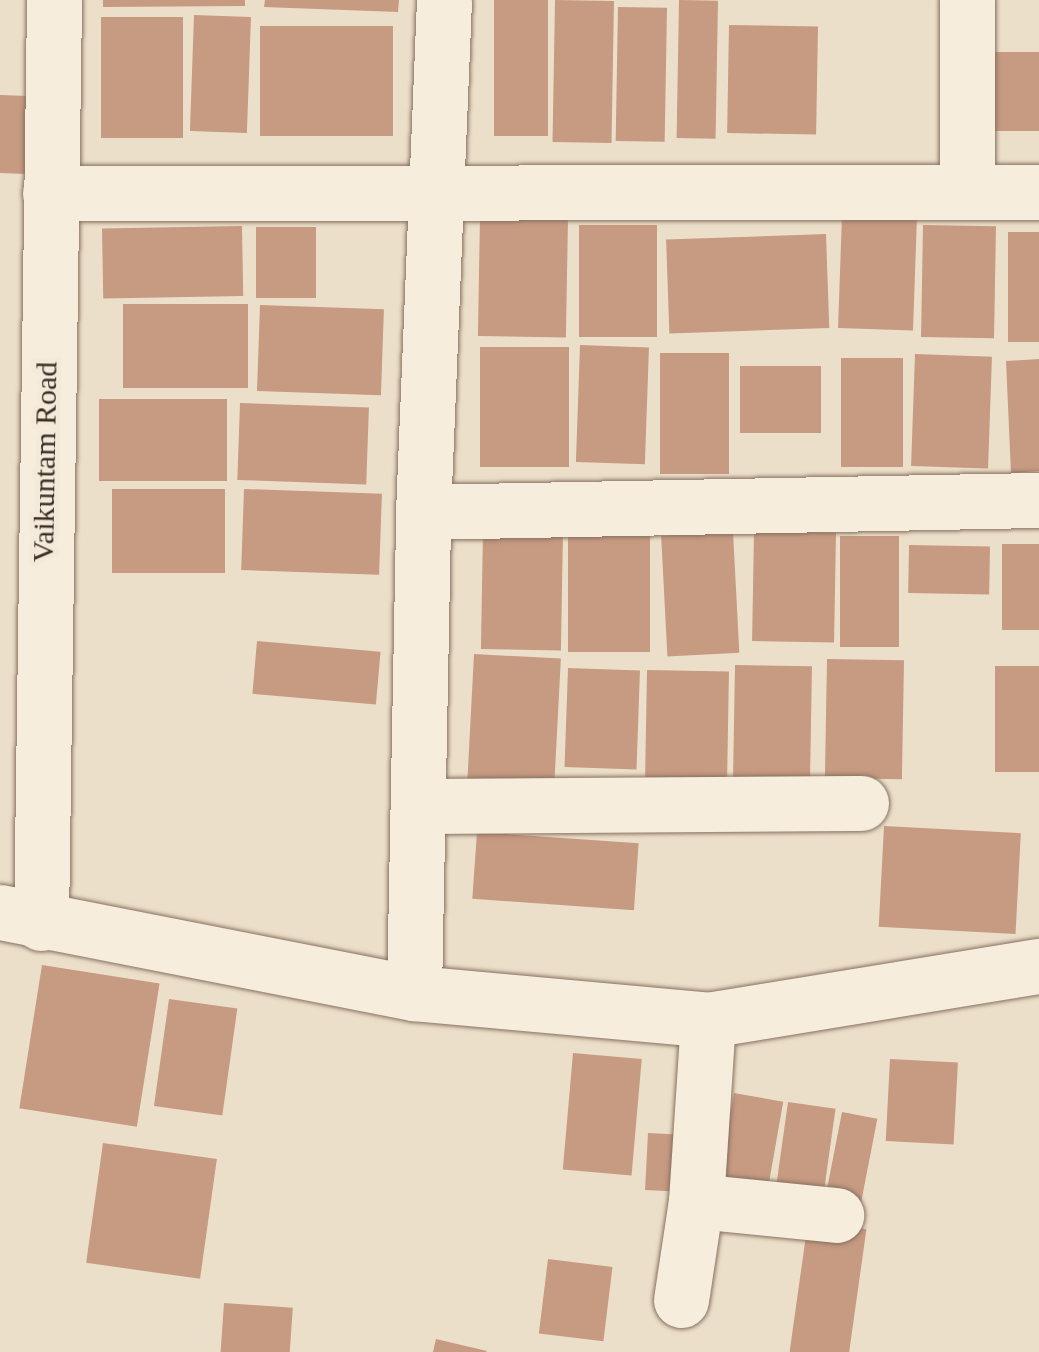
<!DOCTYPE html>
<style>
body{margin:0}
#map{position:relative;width:1039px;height:1352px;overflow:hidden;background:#ecdfca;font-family:"Times New Roman",serif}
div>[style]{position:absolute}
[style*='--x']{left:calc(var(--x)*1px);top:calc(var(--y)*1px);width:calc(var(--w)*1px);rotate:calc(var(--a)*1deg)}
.building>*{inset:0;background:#c79a82;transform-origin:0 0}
.roads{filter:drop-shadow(0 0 2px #87715f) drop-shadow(0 0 2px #87715f)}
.minor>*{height:55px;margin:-27.5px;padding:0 27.5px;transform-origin:27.5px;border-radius:27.5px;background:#f7eddd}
span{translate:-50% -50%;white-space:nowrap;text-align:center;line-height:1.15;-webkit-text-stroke:10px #f4ead9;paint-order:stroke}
.street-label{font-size:30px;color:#392b22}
</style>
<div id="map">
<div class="building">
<div style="clip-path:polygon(103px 0,245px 0,245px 6px,103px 7px)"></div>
<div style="clip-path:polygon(265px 0,399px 0,398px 12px,264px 7px)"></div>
<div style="left:494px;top:0;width:54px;height:136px"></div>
<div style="left:555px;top:0;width:59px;height:142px;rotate:1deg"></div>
<div style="left:679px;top:0;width:39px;height:138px;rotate:1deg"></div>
<div style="left:618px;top:7px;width:49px;height:134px;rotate:1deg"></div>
<div style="left:194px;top:15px;width:57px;height:116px;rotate:2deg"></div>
<div style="left:101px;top:17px;width:82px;height:121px"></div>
<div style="left:729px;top:25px;width:89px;height:108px;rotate:1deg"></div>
<div style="left:260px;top:26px;width:133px;height:110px"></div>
<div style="left:988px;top:52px;width:51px;height:79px"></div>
<div style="left:0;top:95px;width:29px;height:78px;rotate:2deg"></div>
<div style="left:842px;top:215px;width:75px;height:113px;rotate:2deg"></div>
<div style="left:480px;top:217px;width:88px;height:119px;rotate:1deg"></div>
<div style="left:579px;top:225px;width:78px;height:112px"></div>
<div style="left:923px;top:225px;width:73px;height:112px;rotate:1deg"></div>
<div style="left:242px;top:226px;width:70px;height:140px;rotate:89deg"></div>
<div style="left:256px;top:227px;width:60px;height:71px"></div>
<div style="left:1008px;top:232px;width:31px;height:110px"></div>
<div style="left:826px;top:234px;width:94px;height:160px;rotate:88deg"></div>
<div style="left:123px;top:304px;width:125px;height:84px"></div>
<div style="left:260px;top:305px;width:124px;height:86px;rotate:2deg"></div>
<div style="left:580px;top:345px;width:69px;height:117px;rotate:2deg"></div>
<div style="left:480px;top:347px;width:89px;height:120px"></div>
<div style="left:660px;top:353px;width:69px;height:121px"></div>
<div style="left:915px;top:354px;width:77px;height:112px;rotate:2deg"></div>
<div style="left:841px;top:358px;width:62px;height:109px"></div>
<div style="clip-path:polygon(1039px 359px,1039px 471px,1011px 473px,1006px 361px)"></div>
<div style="left:740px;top:366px;width:81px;height:67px"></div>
<div style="left:99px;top:399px;width:128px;height:82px"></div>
<div style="left:240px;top:403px;width:129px;height:77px;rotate:2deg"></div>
<div style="left:112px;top:489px;width:113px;height:84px"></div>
<div style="left:244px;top:489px;width:138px;height:81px;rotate:2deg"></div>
<div style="left:483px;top:530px;width:80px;height:119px;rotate:1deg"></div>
<div style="left:754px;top:531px;width:82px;height:110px;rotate:1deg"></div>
<div style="left:733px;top:532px;width:121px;height:72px;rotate:87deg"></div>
<div style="left:568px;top:536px;width:82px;height:116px"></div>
<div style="left:840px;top:536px;width:59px;height:111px"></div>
<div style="left:1002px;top:544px;width:37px;height:86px"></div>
<div style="left:909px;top:545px;width:81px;height:48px;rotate:1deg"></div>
<div style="left:257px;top:641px;width:124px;height:53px;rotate:5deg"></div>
<div style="left:474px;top:654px;width:87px;height:125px;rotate:3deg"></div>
<div style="left:827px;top:659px;width:77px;height:119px;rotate:1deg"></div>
<div style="left:735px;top:665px;width:77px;height:121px;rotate:1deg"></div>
<div style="left:1039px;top:666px;width:106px;height:44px;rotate:90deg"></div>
<div style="left:568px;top:668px;width:72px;height:99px;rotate:2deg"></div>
<div style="left:647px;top:670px;width:82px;height:127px;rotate:1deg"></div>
<div style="left:884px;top:826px;width:137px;height:101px;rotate:3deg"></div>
<div style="left:477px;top:832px;width:162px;height:67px;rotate:4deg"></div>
<div style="left:42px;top:965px;width:119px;height:145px;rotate:9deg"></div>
<div style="left:169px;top:999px;width:69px;height:108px;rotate:8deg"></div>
<div style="left:573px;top:1053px;width:69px;height:117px;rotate:5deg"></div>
<div style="left:890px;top:1059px;width:68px;height:82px;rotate:3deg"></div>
<div style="left:734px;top:1093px;width:50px;height:85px;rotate:10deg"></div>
<div style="left:788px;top:1102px;width:48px;height:87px;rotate:8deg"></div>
<div style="left:842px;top:1112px;width:36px;height:85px;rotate:11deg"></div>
<div style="left:648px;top:1133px;width:40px;height:57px;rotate:3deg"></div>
<div style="left:103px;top:1143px;width:115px;height:121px;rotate:8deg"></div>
<div style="left:808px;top:1221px;width:59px;height:132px;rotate:8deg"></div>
<div style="left:548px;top:1259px;width:65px;height:75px;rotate:7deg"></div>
<div style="left:224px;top:1303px;width:69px;height:49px;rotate:4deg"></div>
<div style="clip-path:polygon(436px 1339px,487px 1351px,486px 1352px,433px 1352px)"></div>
</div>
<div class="roads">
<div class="minor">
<div style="--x:967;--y:0;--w:192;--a:90"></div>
<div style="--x:50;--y:193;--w:989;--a:-0.06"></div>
<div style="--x:423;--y:512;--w:616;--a:-1.12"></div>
<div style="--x:418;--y:806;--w:443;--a:-0.4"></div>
<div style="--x:0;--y:912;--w:422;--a:11.1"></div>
<div style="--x:414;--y:993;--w:295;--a:5.2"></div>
<div style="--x:708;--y:1020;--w:335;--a:-9.3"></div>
<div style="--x:41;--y:923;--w:923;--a:-89.19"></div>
<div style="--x:414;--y:993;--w:481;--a:-88.9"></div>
<div style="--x:423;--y:512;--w:512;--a:-87.65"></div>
<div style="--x:696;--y:1201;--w:141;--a:5.7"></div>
<div style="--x:681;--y:1300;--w:100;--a:-81.4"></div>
<div style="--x:696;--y:1201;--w:181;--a:-86.2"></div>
</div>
</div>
<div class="street-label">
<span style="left:45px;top:462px;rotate:-89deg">Vaikuntam Road</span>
</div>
</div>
